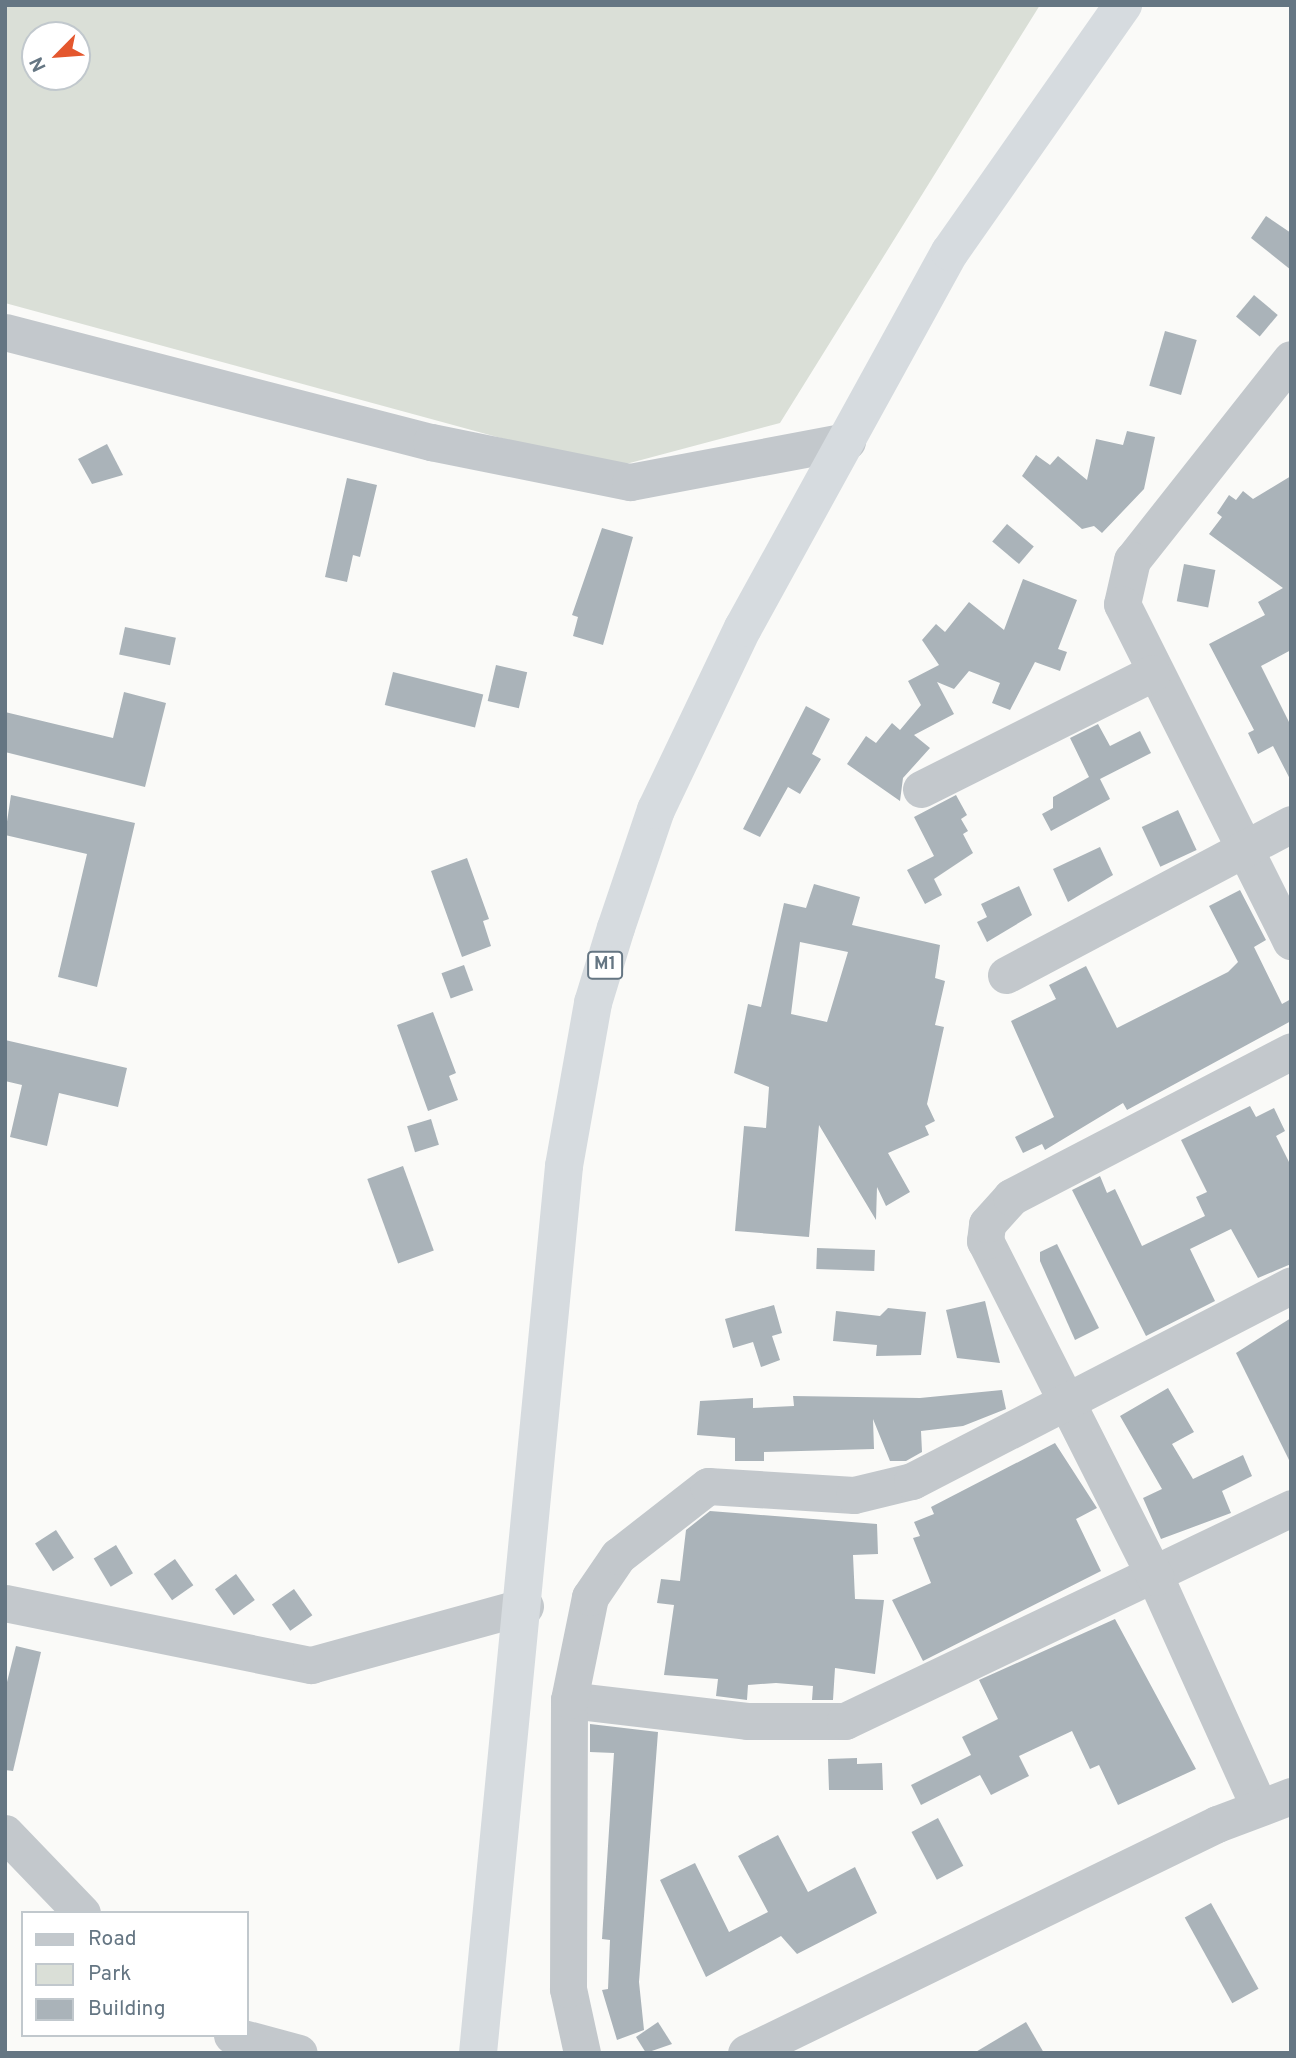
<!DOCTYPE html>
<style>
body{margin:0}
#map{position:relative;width:1296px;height:2058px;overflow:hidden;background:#fafaf8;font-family:Overpass,sans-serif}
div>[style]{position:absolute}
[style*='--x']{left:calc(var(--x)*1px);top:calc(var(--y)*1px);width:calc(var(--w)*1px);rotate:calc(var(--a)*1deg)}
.green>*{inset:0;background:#dadfd7}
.building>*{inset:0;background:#aab3b9;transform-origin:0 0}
.minor>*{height:37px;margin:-18.5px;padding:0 18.5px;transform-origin:18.5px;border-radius:18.5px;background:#c3c8cc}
.highway>*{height:38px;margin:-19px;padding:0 19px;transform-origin:19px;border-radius:19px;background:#d6dbdf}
span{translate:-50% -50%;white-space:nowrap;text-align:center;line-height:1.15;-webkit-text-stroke:7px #fff;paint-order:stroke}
.shield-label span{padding:2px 5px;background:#fff;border:2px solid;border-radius:5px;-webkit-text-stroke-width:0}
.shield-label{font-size:18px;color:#657683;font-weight:700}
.frame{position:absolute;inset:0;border:7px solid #657683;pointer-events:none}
.legend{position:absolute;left:21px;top:1911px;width:228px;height:126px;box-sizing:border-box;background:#fff;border:2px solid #c1c8cd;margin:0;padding:9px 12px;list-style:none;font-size:21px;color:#657683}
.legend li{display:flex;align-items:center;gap:14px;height:35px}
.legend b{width:35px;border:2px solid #c1c8cd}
.north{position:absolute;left:21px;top:21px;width:70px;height:70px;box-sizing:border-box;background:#fff;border:2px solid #c1c8cd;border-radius:50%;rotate:245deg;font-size:19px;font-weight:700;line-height:28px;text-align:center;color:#657683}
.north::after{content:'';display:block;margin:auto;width:24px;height:32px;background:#e4572e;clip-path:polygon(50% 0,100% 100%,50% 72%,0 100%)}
</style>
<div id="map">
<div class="green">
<div style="clip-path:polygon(evenodd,5px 5px,1040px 5px,780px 423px,611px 468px,5px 303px,5px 5px,35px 35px,77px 35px,77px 77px,35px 77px,35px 35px)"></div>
</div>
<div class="building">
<div style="clip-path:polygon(1266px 216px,1291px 233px,1291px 270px,1251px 238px)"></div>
<div style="left:1254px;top:295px;width:31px;height:28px;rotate:40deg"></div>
<div style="left:1165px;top:331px;width:33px;height:57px;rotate:16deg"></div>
<div style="clip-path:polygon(1127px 431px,1155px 437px,1144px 489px,1102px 533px,1094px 526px,1082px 529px,1022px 476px,1036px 455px,1050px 465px,1058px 456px,1087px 480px,1096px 439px,1123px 445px)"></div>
<div style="clip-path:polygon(107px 444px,123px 475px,92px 484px,78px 459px)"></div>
<div style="clip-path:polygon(1291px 476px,1291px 650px,1261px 666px,1291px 726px,1291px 781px,1273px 746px,1258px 754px,1248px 733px,1254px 730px,1209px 644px,1265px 615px,1258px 602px,1283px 588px,1209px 534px,1222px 517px,1217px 513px,1229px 495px,1236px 500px,1243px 491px,1253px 499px)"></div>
<div style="clip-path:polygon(347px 478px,377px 485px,360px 557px,353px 555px,347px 582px,325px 577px)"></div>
<div style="left:1007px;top:524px;width:35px;height:23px;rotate:40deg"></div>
<div style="clip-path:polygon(602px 528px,633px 537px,603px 645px,573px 636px,578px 617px,572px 615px)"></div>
<div style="left:1184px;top:564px;width:32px;height:38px;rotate:11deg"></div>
<div style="clip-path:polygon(1023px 579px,1077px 600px,1058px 649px,1067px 652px,1060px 671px,1035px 662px,1010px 710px,992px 703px,1000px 683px,969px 671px,954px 689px,937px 682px,954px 714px,914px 735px,930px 748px,903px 778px,900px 801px,847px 764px,866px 736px,876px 743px,892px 723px,900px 730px,921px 705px,908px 681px,939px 665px,922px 640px,936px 624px,945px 632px,969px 602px,1004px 630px)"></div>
<div style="left:125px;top:627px;width:52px;height:28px;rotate:12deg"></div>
<div style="left:496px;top:665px;width:32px;height:37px;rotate:13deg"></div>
<div style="left:393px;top:672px;width:93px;height:34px;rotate:14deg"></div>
<div style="clip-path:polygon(124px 692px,166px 703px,145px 787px,5px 752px,5px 712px,113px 738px)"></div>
<div style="clip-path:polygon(806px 706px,830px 719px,812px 754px,821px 759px,800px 794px,788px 787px,760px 837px,743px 829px)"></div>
<div style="clip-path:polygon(1098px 724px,1110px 746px,1140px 731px,1151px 753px,1100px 779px,1110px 799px,1051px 831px,1042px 814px,1053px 808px,1053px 797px,1089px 777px,1070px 738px)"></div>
<div style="clip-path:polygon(11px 795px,135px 823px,97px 987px,58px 977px,87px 854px,5px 835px)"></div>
<div style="clip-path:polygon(956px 795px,967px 815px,961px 819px,968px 831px,963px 834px,973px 853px,934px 879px,942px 895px,925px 904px,907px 870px,934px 856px,914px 817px)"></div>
<div style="left:1178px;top:810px;width:44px;height:40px;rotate:65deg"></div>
<div style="clip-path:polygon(1100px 847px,1113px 875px,1068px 902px,1053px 869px)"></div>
<div style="clip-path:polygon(467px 858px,489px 919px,483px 921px,491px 946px,462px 957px,431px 871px)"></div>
<div style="clip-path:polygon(evenodd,814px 884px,860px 897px,852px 925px,940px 945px,935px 978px,945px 981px,935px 1025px,944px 1027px,927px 1104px,935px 1121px,925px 1126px,929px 1135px,888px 1153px,910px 1192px,886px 1206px,877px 1187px,876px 1220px,819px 1125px,809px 1237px,735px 1231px,744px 1126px,766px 1128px,769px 1087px,734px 1073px,748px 1004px,761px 1007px,784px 903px,806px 908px,814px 884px,800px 942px,848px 952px,827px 1022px,791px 1014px,800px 942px)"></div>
<div style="clip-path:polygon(1019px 886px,1032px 915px,987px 942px,977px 922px,987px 917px,981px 904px)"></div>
<div style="clip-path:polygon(1240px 890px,1266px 940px,1254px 947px,1282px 1004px,1291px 999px,1291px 1021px,1127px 1110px,1123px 1103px,1045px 1150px,1042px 1144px,1023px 1153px,1015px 1137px,1054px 1117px,1011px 1021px,1056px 999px,1049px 985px,1086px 966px,1117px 1028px,1228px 972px,1238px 962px,1209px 906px)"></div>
<div style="left:464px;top:965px;width:27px;height:24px;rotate:70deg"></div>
<div style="clip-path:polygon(433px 1012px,456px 1073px,449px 1076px,458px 1100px,428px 1111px,397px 1025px)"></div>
<div style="clip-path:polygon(5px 1040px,127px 1068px,118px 1107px,59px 1093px,47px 1146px,10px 1137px,22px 1085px,5px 1081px)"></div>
<div style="clip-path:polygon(1250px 1106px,1256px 1117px,1274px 1108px,1285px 1131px,1276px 1136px,1291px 1166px,1291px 1264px,1258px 1278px,1231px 1229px,1190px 1249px,1215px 1301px,1146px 1336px,1072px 1190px,1100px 1176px,1107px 1193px,1115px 1189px,1142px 1246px,1205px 1216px,1196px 1197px,1207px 1192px,1181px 1140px)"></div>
<div style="left:431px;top:1119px;width:27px;height:25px;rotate:73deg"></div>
<div style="left:403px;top:1166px;width:90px;height:38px;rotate:70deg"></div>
<div style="clip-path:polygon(1057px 1244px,1099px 1328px,1075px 1340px,1040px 1261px,1040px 1252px)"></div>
<div style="left:817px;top:1248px;width:58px;height:21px;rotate:2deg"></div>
<div style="clip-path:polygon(985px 1301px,1000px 1363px,957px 1358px,946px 1310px)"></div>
<div style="clip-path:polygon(774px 1305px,782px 1333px,772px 1336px,780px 1360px,761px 1367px,753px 1342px,733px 1348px,725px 1319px)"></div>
<div style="clip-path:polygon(888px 1308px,926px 1312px,921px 1355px,876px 1356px,877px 1345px,833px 1341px,836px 1311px,880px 1316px)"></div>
<div style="clip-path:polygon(1291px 1318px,1291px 1464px,1236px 1353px)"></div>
<div style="clip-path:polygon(1168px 1388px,1194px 1432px,1172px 1444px,1193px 1479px,1243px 1455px,1252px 1476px,1222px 1491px,1231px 1513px,1161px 1539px,1143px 1498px,1162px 1489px,1120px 1416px)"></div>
<div style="clip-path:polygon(1002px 1390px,1006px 1409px,963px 1426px,921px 1431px,922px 1452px,906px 1461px,890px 1461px,873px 1419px,874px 1449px,764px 1452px,764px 1461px,735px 1461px,735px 1438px,697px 1435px,700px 1401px,753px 1398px,753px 1408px,794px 1406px,793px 1396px,920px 1398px)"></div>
<div style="clip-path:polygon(1055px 1443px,1097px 1508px,1076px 1519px,1101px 1571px,923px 1661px,892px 1600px,931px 1583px,913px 1538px,920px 1536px,914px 1522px,934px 1514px,931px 1507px)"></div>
<div style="clip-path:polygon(710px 1511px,877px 1524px,878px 1554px,853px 1555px,855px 1599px,884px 1600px,875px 1674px,835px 1668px,833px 1700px,812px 1700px,813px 1686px,776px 1683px,748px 1685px,747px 1700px,716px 1696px,718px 1679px,664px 1675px,674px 1605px,657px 1603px,661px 1579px,680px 1581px,686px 1530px)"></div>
<div style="left:56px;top:1530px;width:33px;height:25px;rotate:57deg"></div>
<div style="left:116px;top:1545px;width:33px;height:26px;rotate:59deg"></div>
<div style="left:175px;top:1559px;width:32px;height:26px;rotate:55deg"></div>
<div style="left:236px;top:1574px;width:32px;height:26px;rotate:54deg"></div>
<div style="left:294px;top:1589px;width:32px;height:27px;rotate:55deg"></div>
<div style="clip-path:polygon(1115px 1619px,1196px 1769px,1118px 1805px,1099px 1765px,1090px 1769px,1072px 1731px,1019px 1756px,1029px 1776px,991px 1795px,980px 1775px,921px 1805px,911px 1785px,971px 1755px,962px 1737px,998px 1719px,979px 1680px)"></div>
<div style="clip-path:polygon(16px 1646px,41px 1652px,13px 1771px,5px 1770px,5px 1690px)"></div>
<div style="clip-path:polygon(590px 1724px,658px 1732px,639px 1982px,644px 2030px,617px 2040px,602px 1990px,608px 1989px,610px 1940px,602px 1939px,614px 1753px,590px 1752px)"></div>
<div style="clip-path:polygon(857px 1758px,857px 1764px,882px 1763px,883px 1790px,829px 1790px,828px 1759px)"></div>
<div style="left:938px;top:1818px;width:54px;height:30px;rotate:62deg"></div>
<div style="clip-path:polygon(778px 1835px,808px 1892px,855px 1867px,877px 1913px,797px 1954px,781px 1936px,706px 1977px,660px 1880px,695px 1863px,729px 1932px,768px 1912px,738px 1856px)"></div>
<div style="left:1211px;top:1903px;width:98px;height:30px;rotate:61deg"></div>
<div style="clip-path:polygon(658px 2022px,672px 2044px,646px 2053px,636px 2037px)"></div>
<div style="clip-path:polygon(1026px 2022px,1044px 2053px,974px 2053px)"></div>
</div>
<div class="minor">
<div style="--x:5;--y:332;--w:440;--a:14.5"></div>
<div style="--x:431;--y:442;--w:203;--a:11.4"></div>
<div style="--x:630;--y:482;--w:221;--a:-10.7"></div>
<div style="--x:1291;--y:359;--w:256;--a:128.3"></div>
<div style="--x:1132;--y:560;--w:45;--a:102.8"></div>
<div style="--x:1122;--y:604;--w:377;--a:63.4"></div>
<div style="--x:921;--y:789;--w:259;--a:-26.6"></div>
<div style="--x:1006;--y:975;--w:323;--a:-27.9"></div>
<div style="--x:5;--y:1603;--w:312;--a:11.5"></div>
<div style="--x:311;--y:1665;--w:222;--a:-15.4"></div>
<div style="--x:569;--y:1700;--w:179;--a:6.7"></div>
<div style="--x:747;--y:1721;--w:98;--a:0"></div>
<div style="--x:845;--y:1721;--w:494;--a:-25.5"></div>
<div style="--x:1259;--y:1807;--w:252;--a:-114.3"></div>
<div style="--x:1155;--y:1577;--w:377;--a:-116.8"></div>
<div style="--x:985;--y:1241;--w:17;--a:-83"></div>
<div style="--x:987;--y:1224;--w:36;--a:-48"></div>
<div style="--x:1011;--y:1197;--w:316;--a:-27.5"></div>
<div style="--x:5;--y:1833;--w:111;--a:46.1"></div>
<div style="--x:232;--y:2035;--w:69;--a:15"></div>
<div style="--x:582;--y:2053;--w:66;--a:-102.3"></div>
<div style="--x:568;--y:1989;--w:289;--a:-89.8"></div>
<div style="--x:569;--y:1700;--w:105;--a:-78.5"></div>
<div style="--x:590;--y:1597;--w:50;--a:-55.7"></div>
<div style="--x:618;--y:1556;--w:114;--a:-37.9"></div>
<div style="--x:708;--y:1486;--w:146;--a:3.5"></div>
<div style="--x:854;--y:1495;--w:60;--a:-13.6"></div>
<div style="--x:912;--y:1481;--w:427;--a:-27.3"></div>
<div style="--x:746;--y:2053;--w:524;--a:-25.93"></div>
<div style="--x:1217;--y:1824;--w:79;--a:-20.7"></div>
</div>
<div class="highway">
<div style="--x:478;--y:2053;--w:891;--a:-84.46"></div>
<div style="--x:564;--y:1166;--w:166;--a:-79.9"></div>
<div style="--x:593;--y:1003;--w:78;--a:-73"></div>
<div style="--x:616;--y:928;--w:125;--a:-71.3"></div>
<div style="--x:656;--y:810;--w:202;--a:-64.5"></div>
<div style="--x:743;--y:628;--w:429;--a:-61.2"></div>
<div style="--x:950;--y:252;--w:302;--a:-55"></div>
</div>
<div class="shield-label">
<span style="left:605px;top:965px">M1</span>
</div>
<div class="frame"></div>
<ul class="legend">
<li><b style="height:9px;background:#c3c8cc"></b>Road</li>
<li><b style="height:19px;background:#dadfd7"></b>Park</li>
<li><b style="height:19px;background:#aab3b9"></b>Building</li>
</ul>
<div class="north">N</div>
</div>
